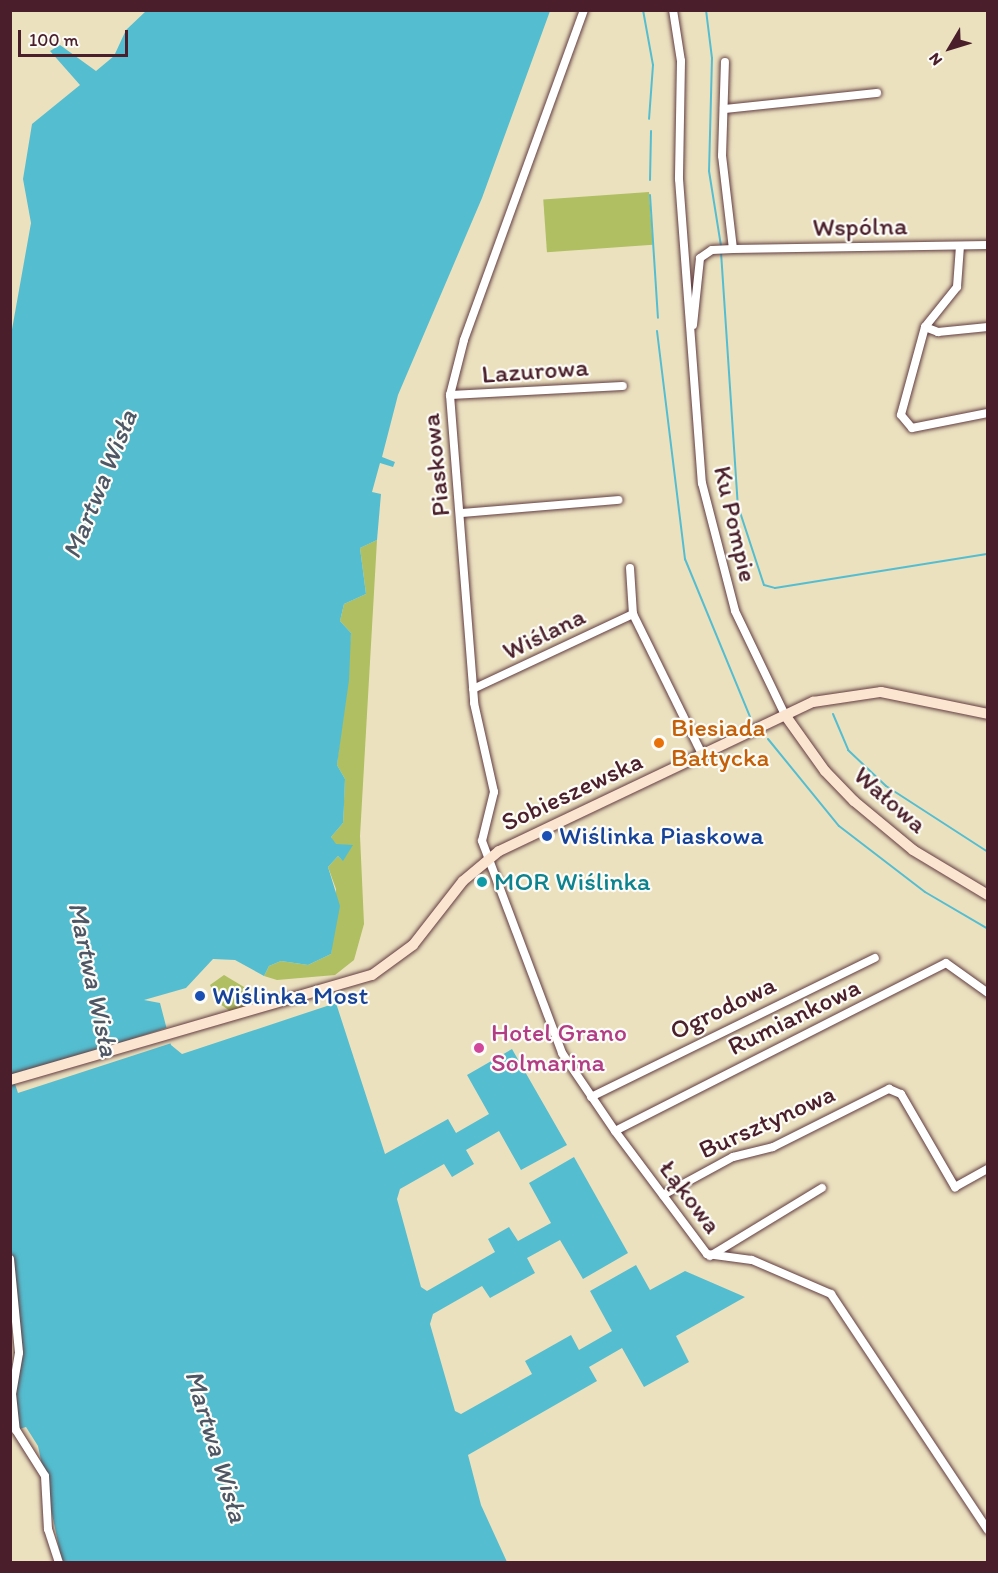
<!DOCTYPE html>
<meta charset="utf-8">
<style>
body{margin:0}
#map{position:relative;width:998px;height:1573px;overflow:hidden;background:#ebe1bf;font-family:Itim,sans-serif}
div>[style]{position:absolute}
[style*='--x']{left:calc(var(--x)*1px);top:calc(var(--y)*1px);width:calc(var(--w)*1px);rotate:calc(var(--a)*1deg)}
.green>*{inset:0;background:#afbf61;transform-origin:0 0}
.water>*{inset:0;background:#54bed0}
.pier>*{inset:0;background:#ebe1bf;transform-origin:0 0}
.stream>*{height:2px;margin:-1px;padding:0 1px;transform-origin:1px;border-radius:1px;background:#54bed0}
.roads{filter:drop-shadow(0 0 2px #623c41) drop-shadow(0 0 2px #623c41)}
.street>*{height:8px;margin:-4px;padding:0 4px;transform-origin:4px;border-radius:4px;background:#fff}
.secondary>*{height:10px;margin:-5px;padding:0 5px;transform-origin:5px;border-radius:5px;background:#fce5d0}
.dots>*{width:16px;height:16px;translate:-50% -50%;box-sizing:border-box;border:3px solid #fdfcf7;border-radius:50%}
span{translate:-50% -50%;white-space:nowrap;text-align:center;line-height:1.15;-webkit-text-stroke:4.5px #fdfcf7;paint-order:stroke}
.street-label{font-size:26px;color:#4a1f2b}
.food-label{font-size:26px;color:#c56008}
.left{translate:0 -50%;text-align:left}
.transit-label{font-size:26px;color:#164399}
.culture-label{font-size:26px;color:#0d838f}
.hotel-label{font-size:26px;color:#b23c85}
.water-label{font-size:27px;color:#4e5765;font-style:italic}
.frame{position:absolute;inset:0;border:12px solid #4a1f2b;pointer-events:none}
.north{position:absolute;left:920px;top:18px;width:60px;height:60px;-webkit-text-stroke:4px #fdfcf7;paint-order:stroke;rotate:232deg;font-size:16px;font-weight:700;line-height:24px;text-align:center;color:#4a1f2b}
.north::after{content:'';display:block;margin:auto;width:21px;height:27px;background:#4a1f2b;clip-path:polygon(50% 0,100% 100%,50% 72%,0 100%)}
.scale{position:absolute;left:18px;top:30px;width:110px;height:27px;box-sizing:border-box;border:3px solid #4a1f2b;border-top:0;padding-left:8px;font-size:18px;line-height:21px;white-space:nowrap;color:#4a1f2b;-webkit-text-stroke:4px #fdfcf7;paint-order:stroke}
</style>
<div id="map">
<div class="green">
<div style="left:649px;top:192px;width:53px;height:106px;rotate:86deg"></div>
<div style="clip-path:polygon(377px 540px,360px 836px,364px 924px,354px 960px,335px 975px,277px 980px,264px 976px,269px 966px,281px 961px,308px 965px,331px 954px,336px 889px,328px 867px,338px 856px,342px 860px,331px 837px,343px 823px,345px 779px,337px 765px,351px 633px,340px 621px,344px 604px,366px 594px,360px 548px)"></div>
<div style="clip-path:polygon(224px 975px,249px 990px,252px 1006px,230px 1011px,220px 1004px,210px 985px)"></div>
</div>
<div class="water">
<div style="clip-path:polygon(146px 11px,550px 11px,482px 198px,398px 395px,382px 457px,395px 462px,393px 467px,380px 463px,372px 492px,381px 494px,377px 540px,360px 548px,366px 594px,344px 604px,340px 621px,351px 633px,349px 680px,337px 765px,345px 779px,344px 805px,343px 823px,331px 837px,336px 844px,353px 845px,343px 861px,338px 856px,328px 867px,340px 906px,331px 954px,308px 965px,281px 961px,269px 966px,264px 976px,235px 960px,213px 959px,186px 988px,144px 1000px,160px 1003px,171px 1045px,182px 1054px,336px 1003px,385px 1154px,448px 1119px,456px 1133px,489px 1114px,467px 1075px,512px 1049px,567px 1145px,521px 1170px,499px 1131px,466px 1150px,474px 1164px,452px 1177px,444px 1164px,400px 1189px,397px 1199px,421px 1287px,427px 1291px,495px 1252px,488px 1239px,509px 1227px,518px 1241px,551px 1223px,529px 1183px,574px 1157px,628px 1253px,583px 1279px,560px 1240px,527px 1258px,535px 1273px,490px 1298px,482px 1286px,433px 1314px,430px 1324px,455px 1411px,461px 1414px,532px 1374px,525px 1361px,571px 1335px,579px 1350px,612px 1331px,590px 1291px,636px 1265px,650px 1290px,685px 1271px,745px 1297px,676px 1336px,689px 1362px,644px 1387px,622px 1348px,589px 1367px,597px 1381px,468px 1455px,481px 1505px,507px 1562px,62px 1562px,38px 1446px,26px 1427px,19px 1429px,16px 1390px,23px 1353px,11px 1244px,11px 335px,31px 223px,23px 179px,32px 124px,80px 85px,50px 51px,60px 45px,96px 71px,114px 56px,126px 30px)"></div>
</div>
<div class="pier">
<div style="left:169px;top:1027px;width:16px;height:164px;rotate:72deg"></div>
</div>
<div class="stream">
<div style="--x:643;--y:10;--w:56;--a:79.7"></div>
<div style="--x:653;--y:65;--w:54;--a:94.2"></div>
<div style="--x:706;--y:10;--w:48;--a:82.9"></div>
<div style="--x:712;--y:58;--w:113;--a:91.5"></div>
<div style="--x:709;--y:171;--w:76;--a:80.9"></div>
<div style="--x:650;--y:180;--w:49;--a:-88.8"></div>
<div style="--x:650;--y:195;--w:123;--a:86.3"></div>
<div style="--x:721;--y:252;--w:255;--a:86.2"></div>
<div style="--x:738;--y:506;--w:83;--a:71.8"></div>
<div style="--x:764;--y:585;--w:11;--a:15"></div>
<div style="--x:775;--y:588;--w:216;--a:-9.1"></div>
<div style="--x:657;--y:331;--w:230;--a:83"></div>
<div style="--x:685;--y:559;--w:171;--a:67.6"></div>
<div style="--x:833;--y:714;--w:39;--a:67"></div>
<div style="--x:848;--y:750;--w:52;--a:43.5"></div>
<div style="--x:886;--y:786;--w:121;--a:32.9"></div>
<div style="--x:768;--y:739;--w:112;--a:50.8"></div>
<div style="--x:839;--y:826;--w:108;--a:37.5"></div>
<div style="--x:925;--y:892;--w:73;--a:30.4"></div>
</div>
<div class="roads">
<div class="street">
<div style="--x:584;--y:10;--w:351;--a:110"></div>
<div style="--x:464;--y:340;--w:57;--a:104.3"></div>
<div style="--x:450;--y:395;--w:309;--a:85.5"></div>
<div style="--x:474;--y:703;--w:91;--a:77.3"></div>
<div style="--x:494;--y:792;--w:50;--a:103.8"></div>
<div style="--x:482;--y:841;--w:227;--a:69.3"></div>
<div style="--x:562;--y:1053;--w:94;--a:55.8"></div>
<div style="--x:615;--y:1131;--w:154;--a:53.2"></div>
<div style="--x:707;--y:1254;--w:45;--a:7.6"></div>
<div style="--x:752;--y:1260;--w:86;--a:23.3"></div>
<div style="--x:831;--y:1294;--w:283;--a:56.4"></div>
<div style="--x:673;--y:10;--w:52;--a:81.1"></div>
<div style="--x:681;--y:61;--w:118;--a:91"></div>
<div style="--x:679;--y:179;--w:305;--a:85.7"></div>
<div style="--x:702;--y:483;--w:132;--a:75.5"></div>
<div style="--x:735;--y:611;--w:115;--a:64.3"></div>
<div style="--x:724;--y:109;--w:154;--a:-6"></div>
<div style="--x:960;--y:246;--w:41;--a:94.2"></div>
<div style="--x:957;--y:287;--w:51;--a:128.7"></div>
<div style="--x:925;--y:327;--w:14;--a:21"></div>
<div style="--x:938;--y:332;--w:50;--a:-5.7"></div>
<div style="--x:733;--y:249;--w:255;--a:-0.9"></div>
<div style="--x:693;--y:325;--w:67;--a:-84"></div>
<div style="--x:700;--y:258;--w:14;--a:-34"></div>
<div style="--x:712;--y:250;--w:21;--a:-3"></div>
<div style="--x:733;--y:249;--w:94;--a:-96.7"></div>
<div style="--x:722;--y:156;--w:94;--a:-88.2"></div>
<div style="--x:925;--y:327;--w:91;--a:105.3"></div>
<div style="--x:901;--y:415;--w:17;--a:50"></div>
<div style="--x:912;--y:428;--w:77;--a:-11.2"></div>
<div style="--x:450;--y:395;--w:173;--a:-3"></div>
<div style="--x:463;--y:513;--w:156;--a:-4.8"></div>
<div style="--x:630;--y:568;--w:46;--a:86.3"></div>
<div style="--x:473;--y:689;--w:177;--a:-25.1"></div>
<div style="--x:633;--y:614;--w:156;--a:63.8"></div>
<div style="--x:591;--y:1097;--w:316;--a:-26.1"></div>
<div style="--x:615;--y:1131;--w:371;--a:-26.9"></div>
<div style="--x:946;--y:963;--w:52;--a:35.5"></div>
<div style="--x:663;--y:1195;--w:80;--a:-28.5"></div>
<div style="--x:733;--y:1157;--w:41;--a:-14"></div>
<div style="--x:773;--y:1147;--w:130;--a:-26.6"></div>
<div style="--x:889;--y:1089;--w:13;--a:23"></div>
<div style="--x:901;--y:1094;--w:108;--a:59.9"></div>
<div style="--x:955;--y:1187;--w:38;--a:-29"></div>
<div style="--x:710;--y:1256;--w:131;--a:-31.3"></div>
<div style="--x:10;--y:1259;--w:94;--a:84.5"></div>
<div style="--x:19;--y:1353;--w:42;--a:99.7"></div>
<div style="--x:12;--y:1394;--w:36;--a:84"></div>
<div style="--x:16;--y:1430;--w:54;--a:57.8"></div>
<div style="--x:45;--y:1476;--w:53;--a:86.8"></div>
<div style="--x:48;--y:1529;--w:35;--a:72"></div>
</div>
<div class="secondary">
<div style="--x:785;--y:715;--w:69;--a:54.5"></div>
<div style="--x:825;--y:771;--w:42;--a:46"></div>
<div style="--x:854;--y:801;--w:77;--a:39.7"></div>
<div style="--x:913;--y:850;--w:87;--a:31"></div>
<div style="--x:10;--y:1080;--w:377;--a:-16.2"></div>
<div style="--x:372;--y:975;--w:51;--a:-36.2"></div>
<div style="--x:413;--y:945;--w:81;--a:-52"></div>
<div style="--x:463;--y:881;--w:47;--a:-39.8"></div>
<div style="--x:499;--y:851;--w:348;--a:-25.4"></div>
<div style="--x:813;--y:702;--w:69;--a:-8.4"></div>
<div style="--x:881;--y:692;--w:109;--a:11.6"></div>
</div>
</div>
<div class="dots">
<div style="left:659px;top:743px;background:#e8710a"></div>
<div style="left:547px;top:836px;background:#1a4fb4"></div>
<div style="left:482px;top:882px;background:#0f9aa8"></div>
<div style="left:200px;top:996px;background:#1a4fb4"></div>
<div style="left:479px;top:1048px;background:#d1479c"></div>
</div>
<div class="street-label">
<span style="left:860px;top:227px;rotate:-1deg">Wspólna</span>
<span style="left:535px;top:371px;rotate:-4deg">Lazurowa</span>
<span style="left:436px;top:465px;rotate:-96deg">Piaskowa</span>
<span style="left:735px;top:524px;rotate:77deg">Ku Pompie</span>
<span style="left:544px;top:634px;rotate:-26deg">Wiślana</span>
<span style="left:572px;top:792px;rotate:-25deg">Sobieszewska</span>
<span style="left:890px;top:800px;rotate:41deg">Wałowa</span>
<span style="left:723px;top:1008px;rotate:-26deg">Ogrodowa</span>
<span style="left:794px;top:1017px;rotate:-26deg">Rumiankowa</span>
<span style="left:767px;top:1122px;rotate:-24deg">Bursztynowa</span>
<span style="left:690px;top:1197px;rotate:53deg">Łąkowa</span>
</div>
<div class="food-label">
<span class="left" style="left:671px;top:743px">Biesiada<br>Bałtycka</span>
</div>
<div class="transit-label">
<span class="left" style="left:559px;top:836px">Wiślinka Piaskowa</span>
<span class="left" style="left:212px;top:996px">Wiślinka Most</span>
</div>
<div class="culture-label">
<span class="left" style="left:494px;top:882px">MOR Wiślinka</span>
</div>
<div class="hotel-label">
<span class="left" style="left:491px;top:1048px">Hotel Grano<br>Solmarina</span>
</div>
<div class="water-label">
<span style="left:99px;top:484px;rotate:-68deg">Martwa Wisła</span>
<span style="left:94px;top:979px;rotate:78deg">Martwa Wisła</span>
<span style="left:217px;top:1446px;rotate:73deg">Martwa Wisła</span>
</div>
<div class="frame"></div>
<div class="north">N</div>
<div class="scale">100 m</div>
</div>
